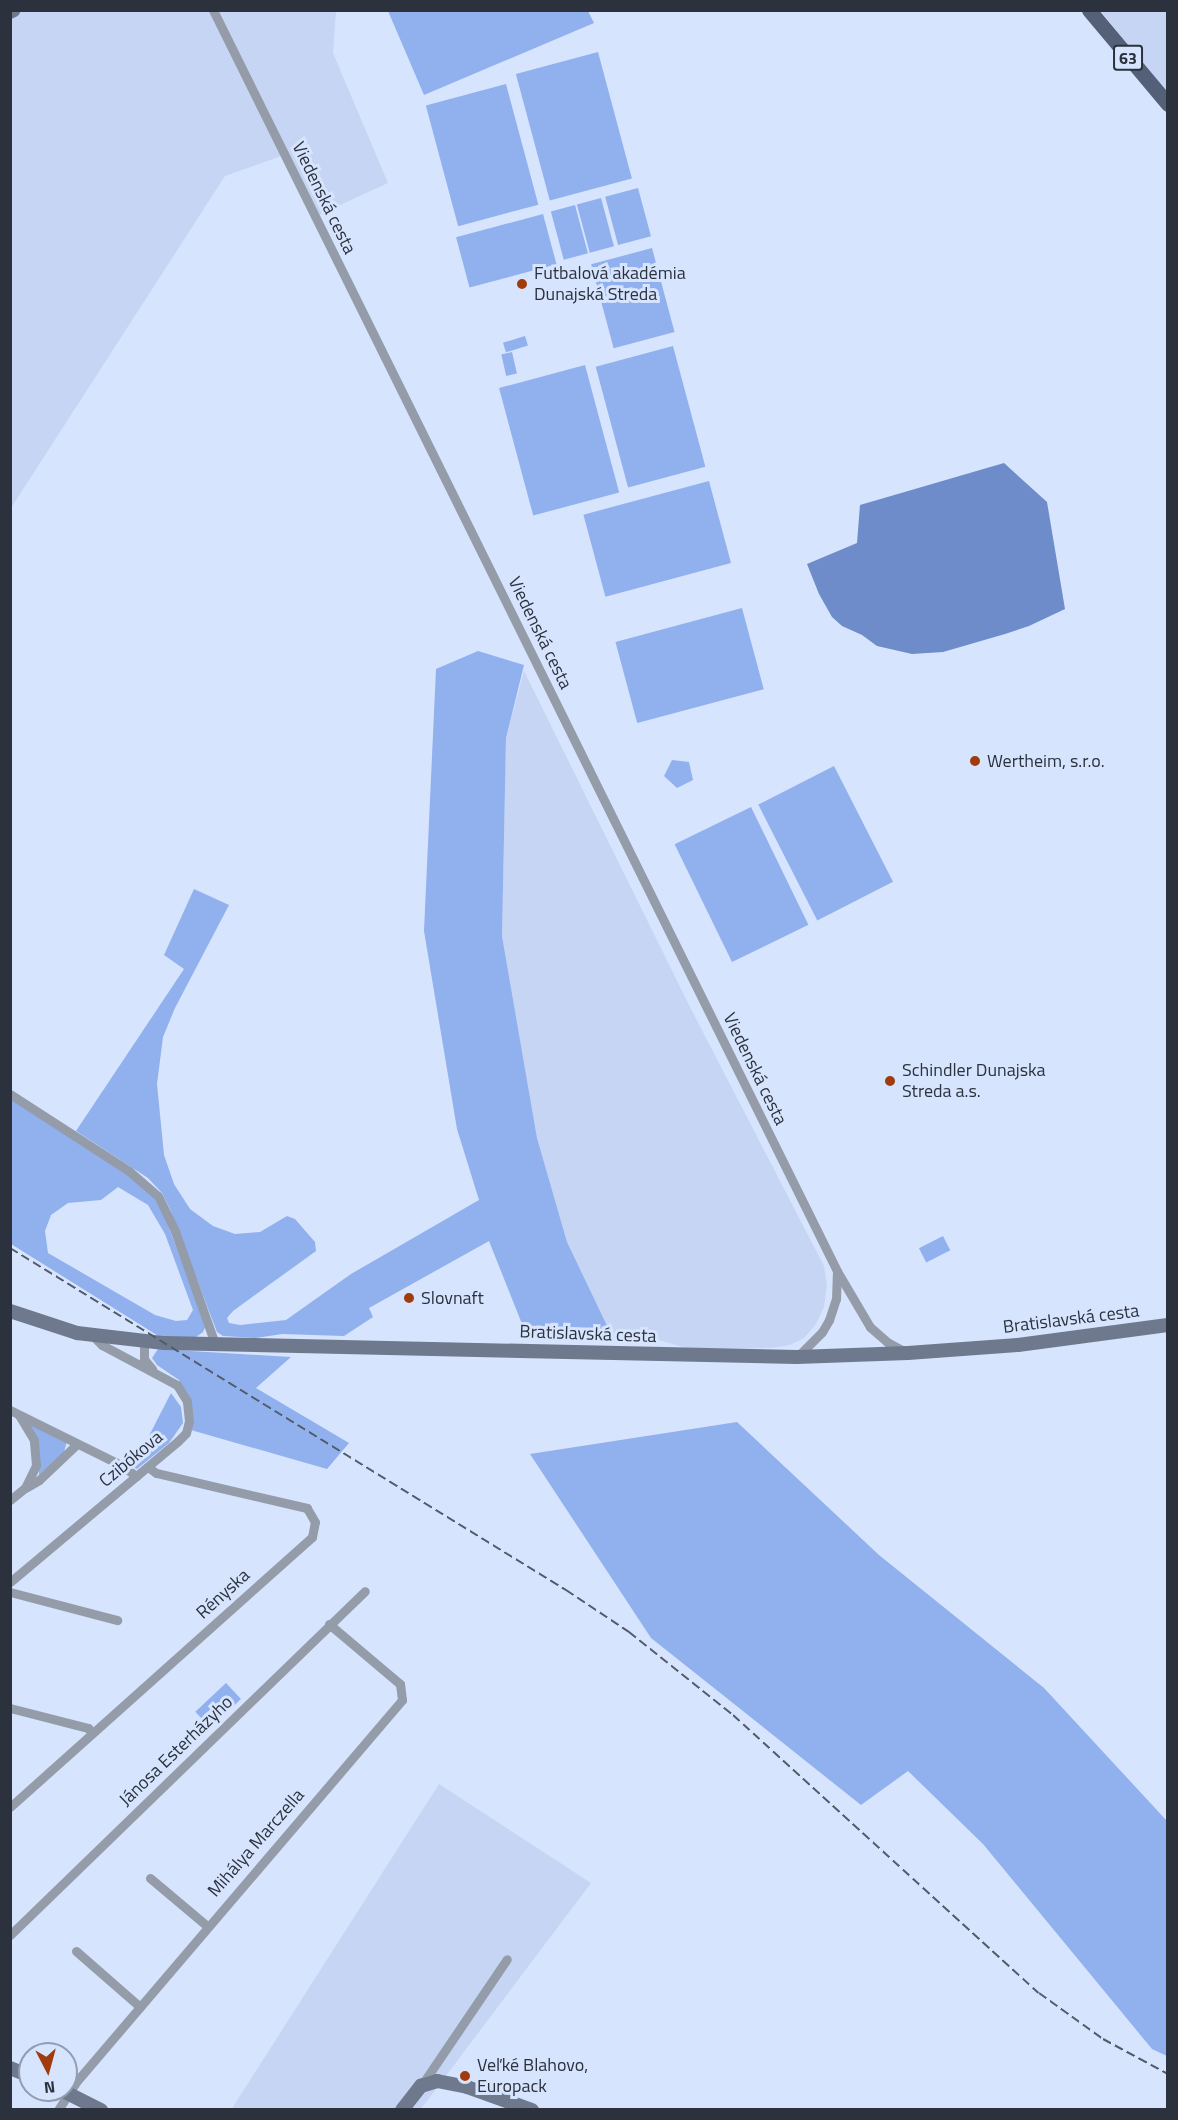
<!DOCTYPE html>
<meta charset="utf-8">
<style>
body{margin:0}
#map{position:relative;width:1178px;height:2120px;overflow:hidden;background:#d7e4fe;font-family:"Titillium Web",sans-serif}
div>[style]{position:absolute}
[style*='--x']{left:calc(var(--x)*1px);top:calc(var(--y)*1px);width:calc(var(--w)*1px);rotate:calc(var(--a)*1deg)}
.built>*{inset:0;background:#c6d5f3}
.green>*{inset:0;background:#91b0ee;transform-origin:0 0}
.water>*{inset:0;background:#6d8cc9}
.street>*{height:9px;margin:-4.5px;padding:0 4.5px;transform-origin:4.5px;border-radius:4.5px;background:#959ca9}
.secondary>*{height:14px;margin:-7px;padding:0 7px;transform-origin:7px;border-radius:7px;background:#6f798d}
.primary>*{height:15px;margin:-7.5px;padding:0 7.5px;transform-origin:7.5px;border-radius:7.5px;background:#546078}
.rail>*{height:2px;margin-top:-1px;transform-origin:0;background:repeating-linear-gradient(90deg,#525b6a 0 9px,transparent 0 13.5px)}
.dots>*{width:16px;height:16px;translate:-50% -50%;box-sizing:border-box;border:3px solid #d7e4fe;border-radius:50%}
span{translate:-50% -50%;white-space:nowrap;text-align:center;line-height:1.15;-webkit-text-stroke:6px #d7e4fe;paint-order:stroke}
.shield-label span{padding:2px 4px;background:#d7e4fe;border:2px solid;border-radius:4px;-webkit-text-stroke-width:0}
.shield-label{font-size:16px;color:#2b323e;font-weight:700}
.street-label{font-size:18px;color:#2b323e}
.poi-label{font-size:18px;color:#2b323e}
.left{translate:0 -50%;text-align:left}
.frame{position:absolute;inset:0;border:12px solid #2b323e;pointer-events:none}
.north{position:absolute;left:18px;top:2042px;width:60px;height:60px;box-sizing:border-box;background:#d7e4fe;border:2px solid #929db1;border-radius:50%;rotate:174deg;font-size:16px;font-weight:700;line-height:24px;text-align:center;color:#2b323e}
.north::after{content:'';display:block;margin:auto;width:21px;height:27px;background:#9f3b0c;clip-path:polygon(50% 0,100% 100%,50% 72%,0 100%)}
</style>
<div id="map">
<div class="built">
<div style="clip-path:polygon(11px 11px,336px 11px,333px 53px,388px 183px,316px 216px,287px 154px,225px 176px,11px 508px)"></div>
<div style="clip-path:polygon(1101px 11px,1167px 11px,1167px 92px,1149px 71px)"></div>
<div style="clip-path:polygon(524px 671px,691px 1009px,824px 1266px,827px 1285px,824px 1307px,816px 1324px,804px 1338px,790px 1345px,771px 1348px,691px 1349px,654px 1339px,612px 1336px,567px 1242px,537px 1138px,502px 936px,506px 738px)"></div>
<div style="clip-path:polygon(439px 1784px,591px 1883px,421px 2109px,231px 2110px)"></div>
</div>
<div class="green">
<div style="clip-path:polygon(388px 11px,588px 11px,594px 23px,424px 95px)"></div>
<div style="left:598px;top:52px;width:131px;height:85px;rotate:75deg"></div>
<div style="left:506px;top:84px;width:125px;height:83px;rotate:75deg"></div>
<div style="left:638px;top:188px;width:50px;height:34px;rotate:75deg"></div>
<div style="left:601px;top:198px;width:50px;height:25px;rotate:75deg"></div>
<div style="left:575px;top:205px;width:50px;height:25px;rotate:75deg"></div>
<div style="left:543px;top:214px;width:52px;height:90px;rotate:75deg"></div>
<div style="left:652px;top:248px;width:87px;height:63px;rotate:75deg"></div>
<div style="left:525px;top:336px;width:10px;height:23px;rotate:73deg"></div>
<div style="left:673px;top:346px;width:125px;height:80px;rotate:75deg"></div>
<div style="left:512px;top:352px;width:22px;height:11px;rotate:77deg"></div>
<div style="left:585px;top:365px;width:132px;height:89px;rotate:75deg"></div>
<div style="left:709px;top:481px;width:85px;height:130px;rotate:75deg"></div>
<div style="left:742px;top:608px;width:84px;height:131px;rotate:75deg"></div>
<div style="clip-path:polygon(478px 651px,524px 665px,506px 738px,502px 936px,537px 1138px,567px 1242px,612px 1336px,528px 1339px,489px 1241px,369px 1308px,373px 1317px,344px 1336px,282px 1334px,256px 1338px,223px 1336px,217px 1332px,170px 1209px,162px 1193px,148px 1178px,76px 1131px,184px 969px,164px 955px,194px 889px,229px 905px,175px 1008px,163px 1037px,157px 1084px,164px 1155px,174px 1184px,190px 1209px,213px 1226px,235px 1234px,260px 1232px,287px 1216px,295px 1219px,315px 1242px,316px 1251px,233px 1311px,227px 1318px,229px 1323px,240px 1325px,286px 1320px,351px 1274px,479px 1200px,457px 1129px,424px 931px,436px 669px)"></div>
<div style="clip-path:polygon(672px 760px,689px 762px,693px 780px,677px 788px,664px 776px)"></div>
<div style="left:834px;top:766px;width:130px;height:85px;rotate:63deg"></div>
<div style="left:751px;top:807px;width:131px;height:85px;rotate:64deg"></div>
<div style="clip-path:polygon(evenodd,11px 1099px,133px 1177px,150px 1192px,162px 1211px,171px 1233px,206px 1325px,203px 1332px,196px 1337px,160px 1337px,11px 1244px,11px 1099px,118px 1187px,148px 1205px,165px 1234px,193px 1310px,187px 1320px,176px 1321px,155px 1315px,48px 1253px,45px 1231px,51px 1215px,68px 1203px,101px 1200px,118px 1187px)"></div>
<div style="left:943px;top:1236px;width:16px;height:27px;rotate:63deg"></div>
<div style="clip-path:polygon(158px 1349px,291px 1357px,256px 1388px,349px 1443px,327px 1469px,191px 1430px,192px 1403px,179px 1380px,157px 1365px,152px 1358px)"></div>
<div style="clip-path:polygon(171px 1393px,181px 1407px,183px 1423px,169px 1443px,137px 1469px,133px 1467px)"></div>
<div style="clip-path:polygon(27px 1420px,67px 1441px,64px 1452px,39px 1475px,39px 1464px)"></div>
<div style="clip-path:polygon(737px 1422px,879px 1555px,1044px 1688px,1167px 1821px,1167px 2056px,1152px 2049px,983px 1844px,908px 1771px,861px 1805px,651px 1638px,530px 1454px)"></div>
<div style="left:226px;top:1683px;width:22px;height:42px;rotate:47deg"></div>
</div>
<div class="water">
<div style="clip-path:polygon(1004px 463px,1047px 502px,1065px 609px,1029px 626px,1005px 634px,943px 652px,912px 654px,877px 646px,862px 635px,842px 626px,832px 617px,819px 594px,807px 564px,857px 543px,860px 505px)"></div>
</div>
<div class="street">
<div style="--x:213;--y:10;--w:1407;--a:63.67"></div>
<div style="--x:837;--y:1271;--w:65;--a:59.5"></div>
<div style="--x:870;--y:1327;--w:23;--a:41"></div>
<div style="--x:887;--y:1342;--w:21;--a:28"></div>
<div style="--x:10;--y:1094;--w:142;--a:32.9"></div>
<div style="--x:129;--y:1171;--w:38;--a:41"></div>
<div style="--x:158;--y:1196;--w:39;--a:64"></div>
<div style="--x:175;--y:1231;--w:120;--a:70.5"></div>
<div style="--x:144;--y:1341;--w:18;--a:90"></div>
<div style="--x:144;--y:1359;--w:13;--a:51"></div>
<div style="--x:797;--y:1357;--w:35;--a:-45"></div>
<div style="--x:822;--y:1332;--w:14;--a:-60"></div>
<div style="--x:829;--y:1320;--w:22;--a:-72"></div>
<div style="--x:836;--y:1299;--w:25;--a:-88"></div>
<div style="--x:10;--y:1410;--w:124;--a:26.4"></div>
<div style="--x:121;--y:1465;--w:19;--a:36"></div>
<div style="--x:27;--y:1487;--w:14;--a:-30"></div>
<div style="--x:39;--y:1480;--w:52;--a:-43.5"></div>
<div style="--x:10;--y:1500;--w:19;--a:-39"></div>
<div style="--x:25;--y:1488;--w:25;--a:-64"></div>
<div style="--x:36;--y:1465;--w:25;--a:-95"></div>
<div style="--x:34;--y:1440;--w:29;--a:-121"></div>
<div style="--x:10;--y:1582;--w:219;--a:-40"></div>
<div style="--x:178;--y:1441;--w:11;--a:-45"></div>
<div style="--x:186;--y:1433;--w:12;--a:-76"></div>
<div style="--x:189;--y:1421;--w:20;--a:-96"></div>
<div style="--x:187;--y:1401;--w:19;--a:-122"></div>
<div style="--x:177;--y:1385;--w:85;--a:-151.9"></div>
<div style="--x:102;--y:1345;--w:13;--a:-135"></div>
<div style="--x:10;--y:1592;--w:111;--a:14.7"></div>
<div style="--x:10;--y:1708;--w:81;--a:14.4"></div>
<div style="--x:88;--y:1728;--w:6;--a:51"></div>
<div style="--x:10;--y:1807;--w:405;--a:-41.8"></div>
<div style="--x:312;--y:1537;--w:15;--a:-79"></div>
<div style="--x:315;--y:1522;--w:16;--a:-120"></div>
<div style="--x:307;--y:1508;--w:155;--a:-166.9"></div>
<div style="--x:156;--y:1473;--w:10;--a:-143"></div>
<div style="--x:150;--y:1878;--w:75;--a:40.1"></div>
<div style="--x:10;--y:1935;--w:494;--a:-44.1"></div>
<div style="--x:76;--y:1951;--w:85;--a:41.2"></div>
<div style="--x:421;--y:2086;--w:153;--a:-55.9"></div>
<div style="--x:58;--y:2110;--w:33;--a:-57"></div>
<div style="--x:76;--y:2082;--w:502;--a:-49.52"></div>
<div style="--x:402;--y:1700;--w:16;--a:-97"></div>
<div style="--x:400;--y:1684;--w:93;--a:-139.8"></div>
</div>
<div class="secondary">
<div style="--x:10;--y:12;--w:4;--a:-27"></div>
<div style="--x:10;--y:1311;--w:71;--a:18.2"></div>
<div style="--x:77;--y:1333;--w:88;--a:6.6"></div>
<div style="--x:164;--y:1343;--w:633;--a:1.27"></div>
<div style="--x:797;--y:1357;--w:111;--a:-2.1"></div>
<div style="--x:908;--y:1353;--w:110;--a:-4.2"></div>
<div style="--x:1018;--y:1345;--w:151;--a:-7.6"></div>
<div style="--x:10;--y:2068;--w:22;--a:22"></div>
<div style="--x:61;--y:2090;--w:45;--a:26.6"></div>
<div style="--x:402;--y:2110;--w:31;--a:-52"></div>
<div style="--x:421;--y:2086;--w:17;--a:-17"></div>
<div style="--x:437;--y:2081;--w:31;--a:11"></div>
<div style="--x:467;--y:2087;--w:69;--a:19.5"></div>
</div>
<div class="primary">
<div style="--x:1089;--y:10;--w:123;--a:50"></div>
</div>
<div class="rail">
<div style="--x:10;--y:1248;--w:653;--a:31.6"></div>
<div style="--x:566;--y:1590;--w:76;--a:33.7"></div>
<div style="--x:629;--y:1632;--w:133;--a:38.6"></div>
<div style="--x:733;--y:1715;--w:413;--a:42.3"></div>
<div style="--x:1039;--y:1993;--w:79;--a:35.7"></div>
<div style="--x:1103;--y:2039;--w:74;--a:28.3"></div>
</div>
<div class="dots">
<div style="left:522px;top:284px;background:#9f3b0c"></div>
<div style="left:975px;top:761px;background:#9f3b0c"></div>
<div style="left:890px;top:1081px;background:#9f3b0c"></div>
<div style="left:409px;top:1298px;background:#9f3b0c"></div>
<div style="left:465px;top:2076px;background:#9f3b0c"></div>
</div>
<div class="shield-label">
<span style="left:1128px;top:58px">63</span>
</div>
<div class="street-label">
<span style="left:324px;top:198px;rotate:64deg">Viedenská cesta</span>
<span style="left:540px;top:633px;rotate:64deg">Viedenská cesta</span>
<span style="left:755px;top:1069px;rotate:64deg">Viedenská cesta</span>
<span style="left:1071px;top:1319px;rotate:-7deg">Bratislavská cesta</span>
<span style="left:588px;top:1334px;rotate:2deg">Bratislavská cesta</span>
<span style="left:131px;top:1459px;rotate:-40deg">Czibókova</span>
<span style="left:223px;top:1594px;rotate:-42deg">Rényska</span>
<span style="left:176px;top:1751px;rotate:-44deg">Jánosa Esterházyho</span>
<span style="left:256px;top:1843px;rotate:-49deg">Mihálya Marczella</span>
</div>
<div class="poi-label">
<span class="left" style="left:534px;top:284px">Futbalová akadémia<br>Dunajská Streda</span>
<span class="left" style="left:987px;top:761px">Wertheim, s.r.o.</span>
<span class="left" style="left:902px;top:1081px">Schindler Dunajska<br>Streda a.s.</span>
<span class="left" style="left:421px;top:1298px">Slovnaft</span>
<span class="left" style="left:477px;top:2076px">Veľké Blahovo,<br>Europack</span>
</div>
<div class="frame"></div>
<div class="north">N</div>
</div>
